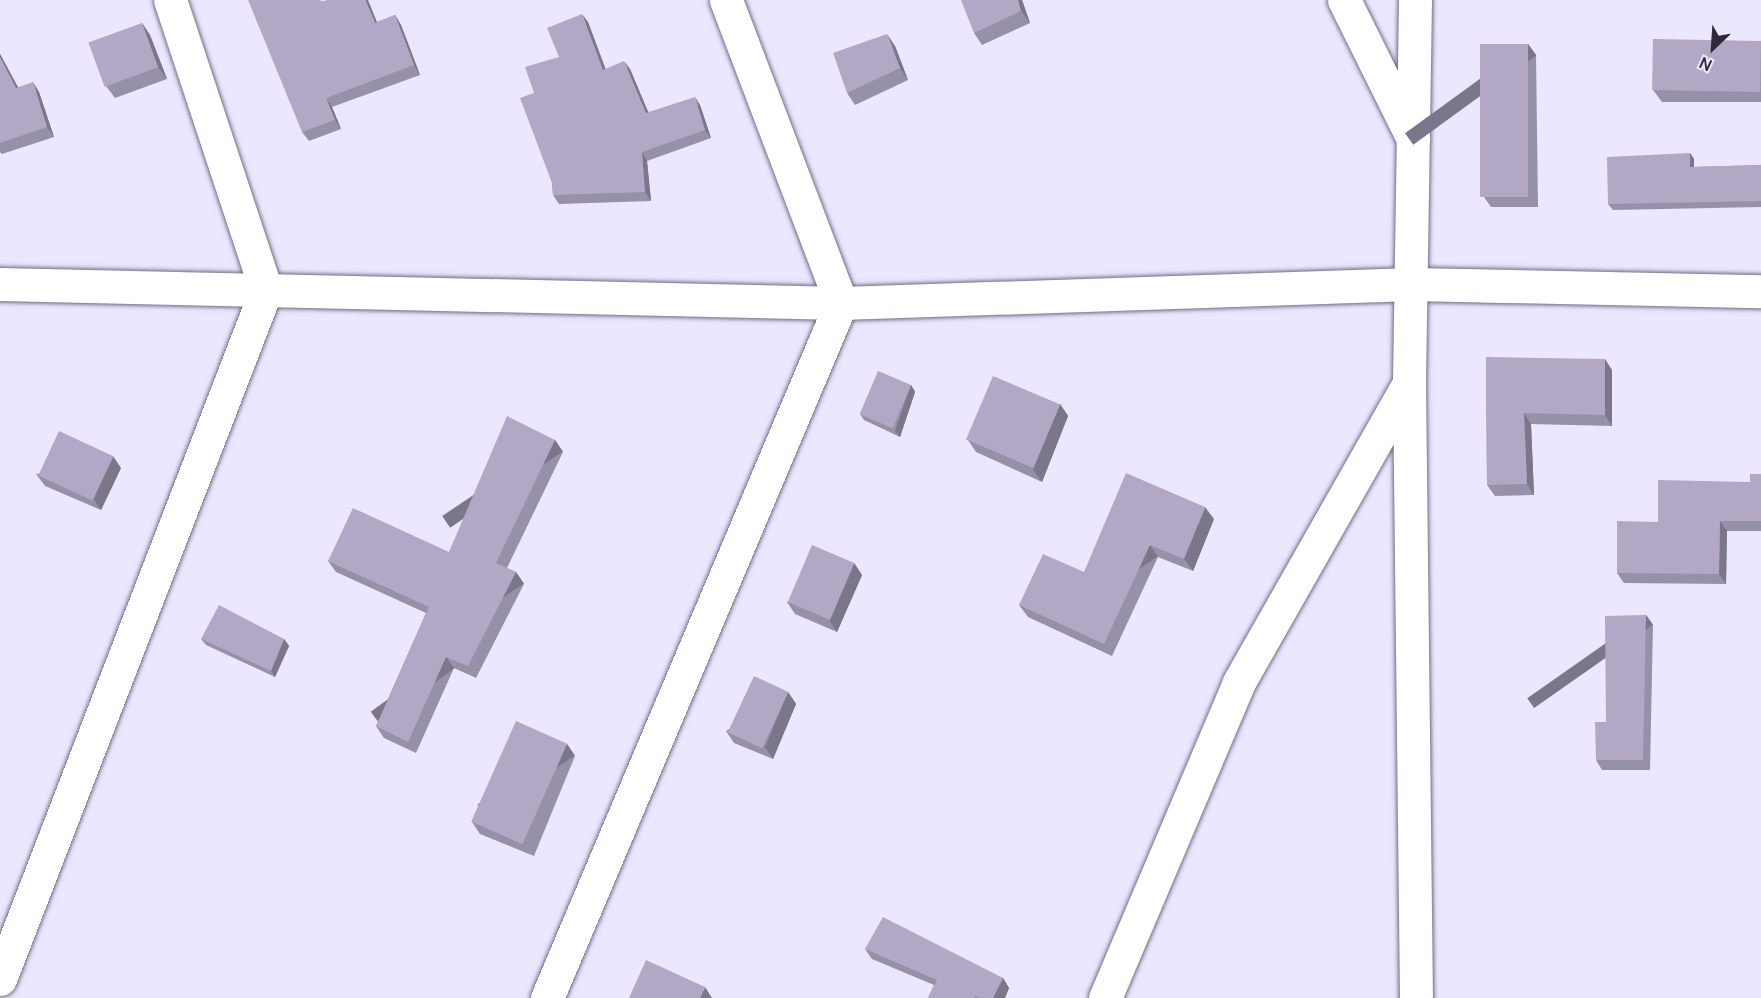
<!DOCTYPE html>
<style>
body{margin:0}
#map{position:relative;width:1761px;height:998px;overflow:hidden;background:#ece6ff;font-family:Manrope,sans-serif}
div>[style]{position:absolute}
[style*='--x']{left:calc(var(--x)*1px);top:calc(var(--y)*1px);width:calc(var(--w)*1px);rotate:calc(var(--a)*1deg)}
.roads{filter:drop-shadow(0 0 2px #746c87) drop-shadow(0 0 2px #746c87)}
.street>*{height:33px;margin:-16.5px;padding:0 16.5px;transform-origin:16.5px;border-radius:16.5px;background:#fff}
.secondary>*{height:33px;margin:-16.5px;padding:0 16.5px;transform-origin:16.5px;border-radius:16.5px;background:#fff}
.wall>*{inset:0;background:#9790a9}
.shaded-wall>*{inset:0;background:#7b768a;transform-origin:0 0}
.building>*{inset:0;background:#b0a8c5;transform-origin:0 0}
span{translate:-50% -50%;white-space:nowrap;text-align:center;line-height:1.15;-webkit-text-stroke:4.5px #ece6ff;paint-order:stroke}
.north{position:absolute;left:1683px;top:18px;width:60px;height:60px;-webkit-text-stroke:4px #ece6ff;paint-order:stroke;rotate:205deg;font-size:16px;font-weight:700;line-height:24px;text-align:center;color:#2e2b37}
.north::after{content:'';display:block;margin:auto;width:21px;height:27px;background:#2e2b37;clip-path:polygon(50% 0,100% 100%,50% 72%,0 100%)}
</style>
<div id="map">
<div class="roads">
<div class="street">
<div style="--x:1344;--y:0;--w:155;--a:63.6"></div>
<div style="--x:0;--y:284;--w:841;--a:1.29"></div>
<div style="--x:841;--y:303;--w:572;--a:-1.9"></div>
<div style="--x:1413;--y:284;--w:348;--a:1.2"></div>
<div style="--x:0;--y:979;--w:739;--a:-68.89"></div>
<div style="--x:266;--y:290;--w:305;--a:-108.3"></div>
<div style="--x:547;--y:998;--w:755;--a:-67.07"></div>
<div style="--x:841;--y:303;--w:324;--a:-110.8"></div>
<div style="--x:1105;--y:998;--w:343;--a:-67"></div>
<div style="--x:1239;--y:682;--w:344;--a:-60.4"></div>
</div>
<div class="secondary">
<div style="--x:1415;--y:0;--w:383;--a:90.9"></div>
<div style="--x:1409;--y:383;--w:615;--a:89.35"></div>
</div>
</div>
<div class="wall">
<div style="clip-path:polygon(322px 0,323px 2px,377px 22px,395px 15px,401px 25px,420px 75px,332px 107px,341px 129px,309px 141px,302px 132px)"></div>
<div style="clip-path:polygon(1022px 0,1030px 23px,982px 45px,974px 33px)"></div>
<div style="clip-path:polygon(588px 22px,605px 69px,630px 69px,648px 112px,700px 105px,711px 138px,647px 161px,651px 201px,559px 204px,553px 195px,552px 183px,559px 57px)"></div>
<div style="clip-path:polygon(142px 23px,150px 35px,167px 79px,115px 98px,106px 86px)"></div>
<div style="clip-path:polygon(1761px 41px,1761px 102px,1662px 102px,1653px 90px)"></div>
<div style="clip-path:polygon(1528px 44px,1536px 55px,1538px 207px,1491px 207px,1484px 197px)"></div>
<div style="clip-path:polygon(895px 46px,908px 80px,855px 105px,847px 93px)"></div>
<div style="clip-path:polygon(0 54px,18px 87px,39px 92px,54px 137px,2px 154px,0 152px)"></div>
<div style="clip-path:polygon(1690px 153px,1694px 159px,1694px 167px,1761px 165px,1761px 207px,1613px 210px,1608px 204px)"></div>
<div style="clip-path:polygon(1486px 357px,1612px 370px,1612px 426px,1531px 424px,1534px 495px,1495px 496px,1487px 485px)"></div>
<div style="clip-path:polygon(911px 385px,915px 392px,900px 437px,864px 420px,860px 414px)"></div>
<div style="clip-path:polygon(1060px 404px,1068px 416px,1042px 482px,976px 452px,968px 440px)"></div>
<div style="clip-path:polygon(555px 440px,563px 452px,507px 568px,516px 572px,524px 584px,476px 678px,454px 668px,416px 753px,384px 738px,376px 726px,426px 613px,336px 572px,328px 561px,449px 552px)"></div>
<div style="clip-path:polygon(121px 468px,101px 510px,45px 486px,36px 474px)"></div>
<div style="clip-path:polygon(1761px 474px,1761px 531px,1727px 531px,1726px 584px,1624px 583px,1617px 573px,1750px 482px)"></div>
<div style="clip-path:polygon(1214px 519px,1193px 571px,1158px 557px,1112px 656px,1028px 617px,1019px 605px,1084px 572px)"></div>
<div style="clip-path:polygon(854px 563px,862px 575px,837px 632px,795px 614px,787px 602px)"></div>
<div style="clip-path:polygon(1646px 615px,1653px 625px,1650px 770px,1602px 770px,1596px 760px,1606px 722px)"></div>
<div style="clip-path:polygon(201px 639px,284px 639px,289px 646px,275px 677px,206px 645px)"></div>
<div style="clip-path:polygon(788px 692px,796px 704px,773px 759px,734px 743px,726px 731px)"></div>
<div style="clip-path:polygon(567px 744px,575px 756px,534px 856px,480px 834px,472px 822px)"></div>
<div style="clip-path:polygon(865px 949px,1003px 978px,1009px 988px,1005px 998px,928px 998px,934px 985px,872px 959px)"></div>
</div>
<div class="shaded-wall">
<div style="clip-path:polygon(365px 0,368px 0,381px 32px,375px 23px)"></div>
<div style="clip-path:polygon(1018px 0,1022px 0,1030px 23px,1021px 11px)"></div>
<div style="clip-path:polygon(582px 14px,588px 22px,609px 78px,603px 70px)"></div>
<div style="clip-path:polygon(395px 15px,401px 25px,420px 75px,414px 65px)"></div>
<div style="clip-path:polygon(142px 23px,150px 35px,167px 79px,158px 67px)"></div>
<div style="clip-path:polygon(887px 34px,895px 46px,908px 80px,900px 68px)"></div>
<div style="left:1528px;top:44px;width:14px;height:152px;rotate:54deg"></div>
<div style="clip-path:polygon(0 54px,23px 97px,16px 88px,0 57px)"></div>
<div style="clip-path:polygon(624px 61px,630px 69px,652px 121px,646px 113px)"></div>
<div style="clip-path:polygon(33px 82px,39px 92px,54px 137px,47px 127px)"></div>
<div style="clip-path:polygon(695px 97px,700px 105px,711px 138px,705px 130px)"></div>
<div style="clip-path:polygon(326px 98px,332px 107px,341px 129px,335px 120px)"></div>
<div style="clip-path:polygon(642px 152px,647px 161px,651px 201px,645px 192px)"></div>
<div style="clip-path:polygon(1690px 153px,1694px 159px,1694px 173px,1690px 167px)"></div>
<div style="clip-path:polygon(1605px 359px,1612px 370px,1612px 426px,1605px 415px)"></div>
<div style="clip-path:polygon(911px 385px,915px 392px,900px 437px,895px 431px)"></div>
<div style="clip-path:polygon(1060px 404px,1068px 416px,1042px 482px,1033px 470px)"></div>
<div style="clip-path:polygon(1524px 413px,1531px 424px,1534px 495px,1527px 484px)"></div>
<div style="left:555px;top:440px;width:14px;height:136px;rotate:56deg"></div>
<div style="clip-path:polygon(113px 456px,121px 468px,101px 510px,93px 498px)"></div>
<div style="clip-path:polygon(1205px 507px,1214px 519px,1193px 571px,1184px 559px)"></div>
<div style="clip-path:polygon(1720px 521px,1727px 531px,1726px 584px,1719px 574px)"></div>
<div style="left:1150px;top:545px;width:14px;height:109px;rotate:56deg"></div>
<div style="clip-path:polygon(854px 563px,862px 575px,837px 632px,829px 620px)"></div>
<div style="left:516px;top:572px;width:14px;height:106px;rotate:56deg"></div>
<div style="left:1646px;top:615px;width:12px;height:145px;rotate:55deg"></div>
<div style="clip-path:polygon(284px 639px,289px 646px,275px 677px,271px 671px)"></div>
<div style="left:446px;top:657px;width:14px;height:93px;rotate:54deg"></div>
<div style="clip-path:polygon(788px 692px,796px 704px,773px 759px,765px 747px)"></div>
<div style="left:567px;top:744px;width:14px;height:108px;rotate:56deg"></div>
<div style="clip-path:polygon(1003px 978px,1009px 988px,1005px 998px,993px 998px)"></div>
<div style="clip-path:polygon(705px 987px,712px 998px,700px 998px)"></div>
</div>
<div class="building">
<div style="clip-path:polygon(248px 0,320px 0,322px 2px,327px 0,365px 0,375px 23px,395px 15px,414px 65px,326px 98px,335px 120px,302px 132px)"></div>
<div style="clip-path:polygon(961px 0,1018px 0,1021px 11px,974px 33px)"></div>
<div style="clip-path:polygon(582px 14px,603px 70px,624px 61px,646px 113px,695px 97px,705px 130px,642px 152px,645px 192px,553px 195px,552px 183px,520px 98px,534px 93px,525px 67px,559px 57px,547px 28px)"></div>
<div style="left:142px;top:23px;width:47px;height:57px;rotate:70deg"></div>
<div style="clip-path:polygon(887px 34px,900px 68px,847px 93px,833px 53px)"></div>
<div style="left:1653px;top:39px;width:108px;height:51px;rotate:1deg"></div>
<div style="left:1480px;top:44px;width:48px;height:153px"></div>
<div style="clip-path:polygon(0 57px,16px 88px,33px 82px,47px 127px,0 143px)"></div>
<div style="clip-path:polygon(1690px 153px,1690px 167px,1761px 165px,1761px 201px,1608px 204px,1607px 157px)"></div>
<div style="clip-path:polygon(1486px 357px,1605px 359px,1605px 415px,1524px 413px,1527px 484px,1487px 485px)"></div>
<div style="left:878px;top:371px;width:36px;height:47px;rotate:23deg"></div>
<div style="left:993px;top:376px;width:73px;height:69px;rotate:23deg"></div>
<div style="clip-path:polygon(507px 416px,555px 440px,496px 563px,516px 572px,468px 666px,446px 657px,408px 742px,376px 726px,429px 607px,328px 561px,353px 508px,449px 552px)"></div>
<div style="left:59px;top:431px;width:60px;height:49px;rotate:25deg"></div>
<div style="clip-path:polygon(1126px 473px,1205px 507px,1184px 559px,1150px 545px,1104px 644px,1019px 605px,1043px 554px,1084px 572px)"></div>
<div style="clip-path:polygon(1750px 474px,1761px 474px,1761px 521px,1720px 521px,1719px 574px,1617px 573px,1617px 521px,1658px 522px,1658px 480px,1750px 482px)"></div>
<div style="left:812px;top:545px;width:46px;height:62px;rotate:23deg"></div>
<div style="clip-path:polygon(219px 605px,284px 639px,271px 671px,201px 639px)"></div>
<div style="clip-path:polygon(1646px 615px,1643px 760px,1596px 760px,1595px 722px,1606px 722px,1605px 616px)"></div>
<div style="left:754px;top:676px;width:38px;height:62px;rotate:25deg"></div>
<div style="left:516px;top:721px;width:56px;height:110px;rotate:24deg"></div>
<div style="clip-path:polygon(883px 917px,1003px 978px,993px 998px,980px 998px,975px 996px,974px 998px,928px 998px,937px 980px,865px 949px)"></div>
<div style="clip-path:polygon(646px 960px,705px 987px,700px 998px,629px 998px)"></div>
</div>
<div class="north">N</div>
</div>
